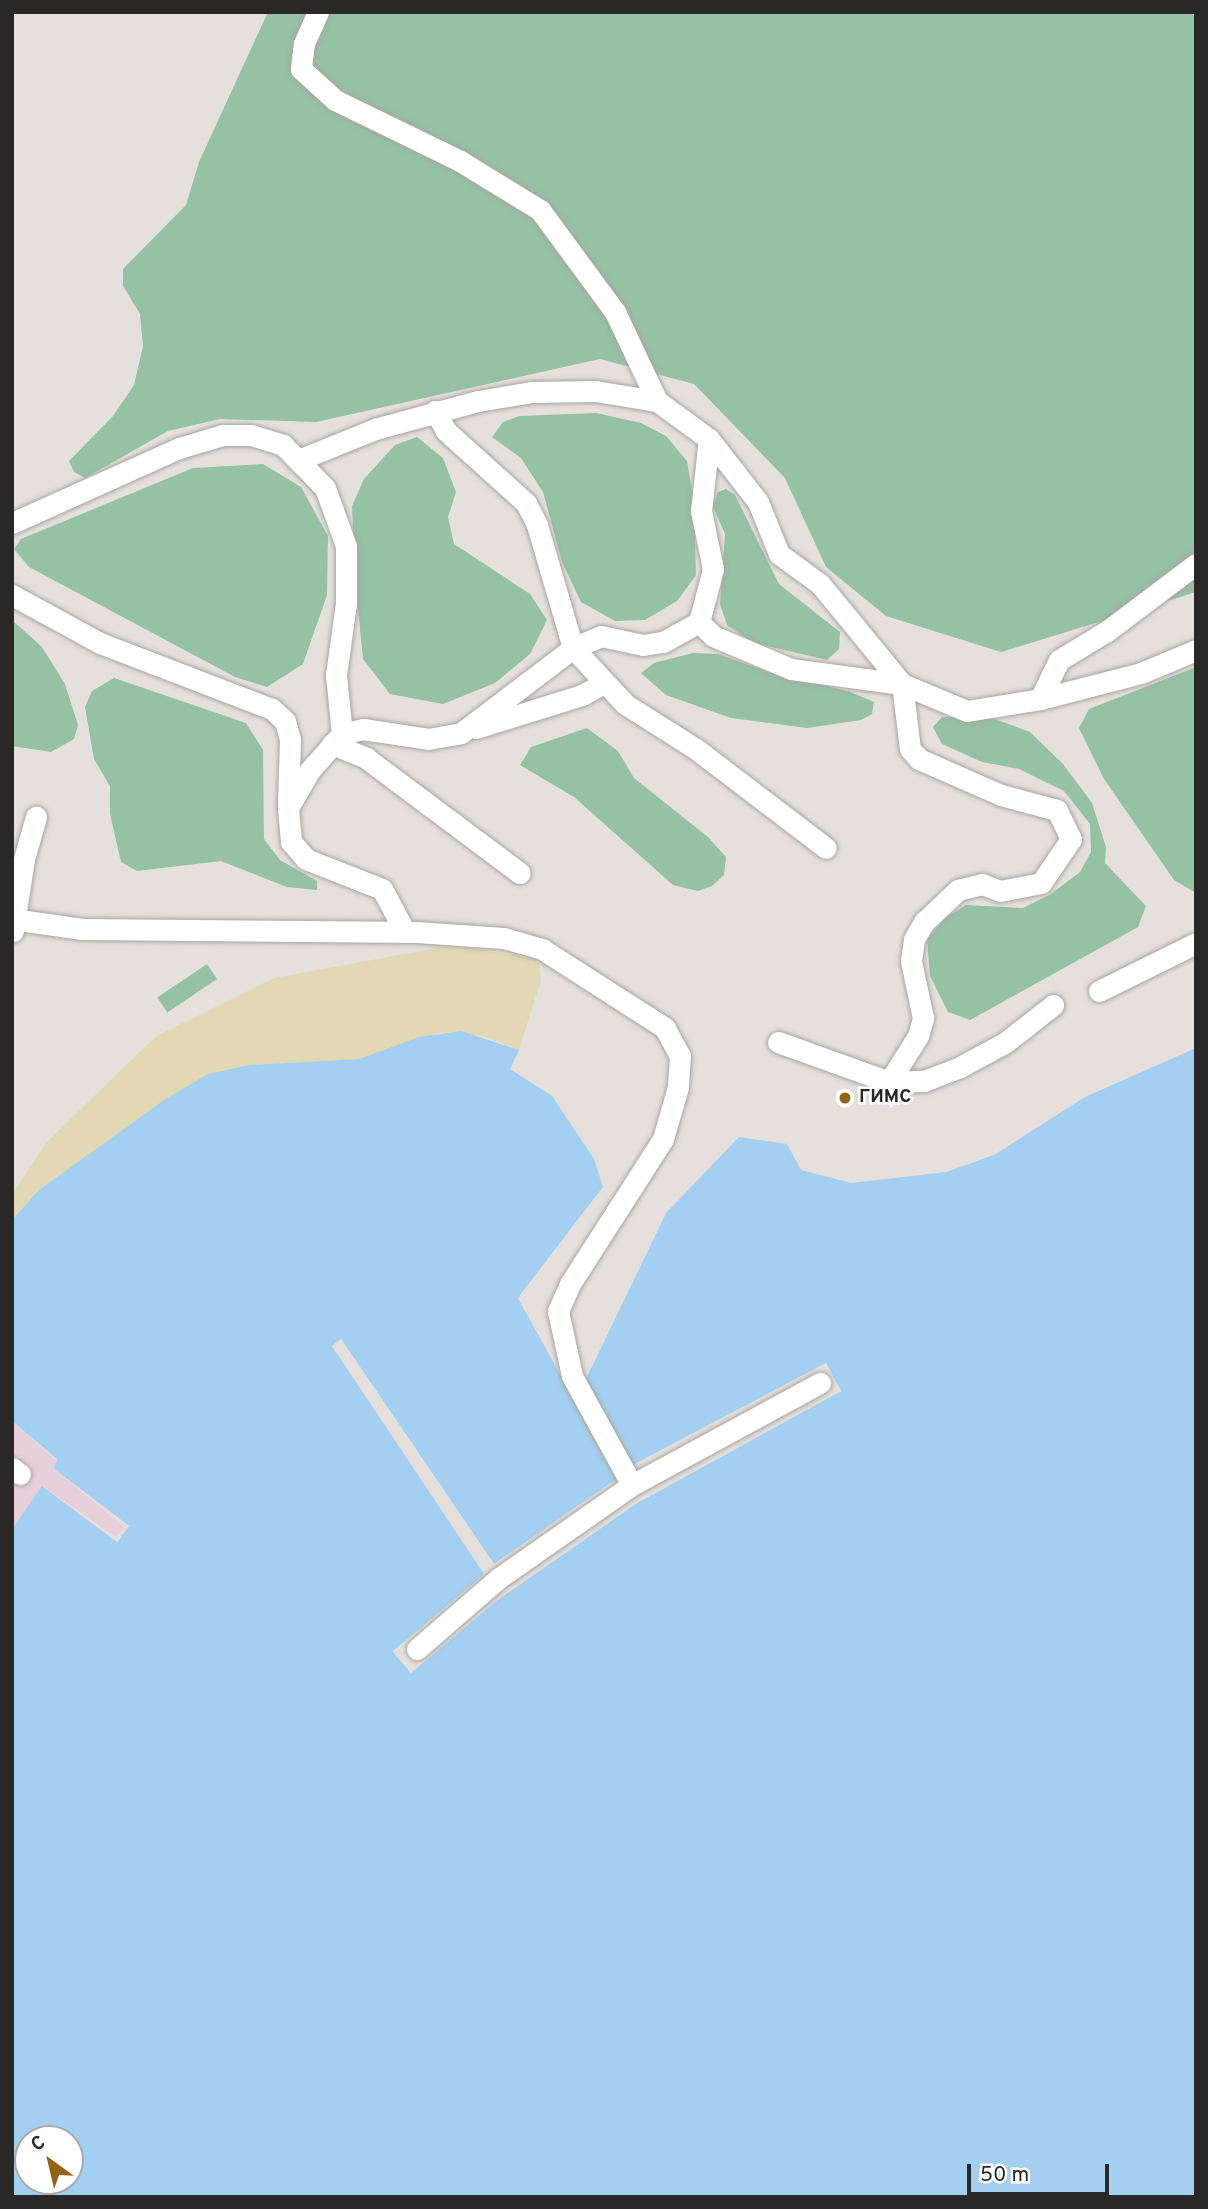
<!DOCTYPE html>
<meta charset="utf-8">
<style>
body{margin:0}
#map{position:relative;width:1208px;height:2209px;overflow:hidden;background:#e5e0dc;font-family:Overpass,sans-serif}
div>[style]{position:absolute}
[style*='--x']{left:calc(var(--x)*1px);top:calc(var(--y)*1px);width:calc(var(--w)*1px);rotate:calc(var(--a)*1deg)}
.industrial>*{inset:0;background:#e8d0da}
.green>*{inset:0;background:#95c1a4;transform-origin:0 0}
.sand>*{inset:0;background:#e2d8b3}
.water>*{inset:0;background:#a3d0f0}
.pier>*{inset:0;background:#e5e0dc}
.roads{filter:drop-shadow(0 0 2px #a9a5a1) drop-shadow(0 0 2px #a9a5a1)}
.minor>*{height:21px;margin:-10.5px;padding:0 10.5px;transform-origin:10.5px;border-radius:10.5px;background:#fff}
.dots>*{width:19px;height:19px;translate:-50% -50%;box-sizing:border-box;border:4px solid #fff;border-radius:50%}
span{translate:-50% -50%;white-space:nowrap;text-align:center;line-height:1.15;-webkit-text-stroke:5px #fff;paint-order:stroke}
.poi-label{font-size:19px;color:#2a2827;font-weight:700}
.left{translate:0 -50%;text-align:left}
.frame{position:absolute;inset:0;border:14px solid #2a2827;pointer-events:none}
.north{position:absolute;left:14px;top:2125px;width:70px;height:70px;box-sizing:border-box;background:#fff;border:2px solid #aaa9a9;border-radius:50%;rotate:326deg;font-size:19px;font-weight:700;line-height:28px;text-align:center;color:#2a2827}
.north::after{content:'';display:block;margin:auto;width:24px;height:32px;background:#946314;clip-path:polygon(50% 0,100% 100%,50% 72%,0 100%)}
.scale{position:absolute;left:967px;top:2164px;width:142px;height:32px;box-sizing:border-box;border:4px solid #2a2827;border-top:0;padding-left:9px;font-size:21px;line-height:24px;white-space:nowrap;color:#2a2827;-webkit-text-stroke:5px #fff;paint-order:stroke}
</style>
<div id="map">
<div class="industrial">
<div style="clip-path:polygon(12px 1421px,129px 1526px,117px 1542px,43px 1486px,12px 1529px)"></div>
</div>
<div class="green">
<div style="clip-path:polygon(268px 12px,1196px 12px,1196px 592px,1001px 652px,886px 616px,826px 567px,785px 478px,694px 384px,600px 359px,316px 422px,220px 419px,168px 431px,85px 478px,74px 472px,69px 461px,113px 416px,134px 385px,143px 346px,140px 314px,123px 286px,123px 269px,186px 205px,199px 162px)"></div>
<div style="clip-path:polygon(596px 413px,641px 423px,666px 436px,687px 461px,694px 502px,696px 575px,677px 601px,645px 620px,615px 621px,581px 602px,562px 562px,543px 492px,521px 458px,492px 437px,503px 422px,519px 416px)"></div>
<div style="clip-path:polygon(417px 437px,443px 458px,456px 492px,448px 517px,454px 544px,530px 594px,547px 620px,530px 654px,495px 683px,443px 704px,390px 694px,363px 659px,355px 579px,352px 506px,364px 479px,395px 445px)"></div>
<div style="clip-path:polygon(263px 464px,301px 487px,328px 536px,327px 595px,303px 664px,267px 687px,235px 677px,29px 567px,14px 549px,21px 539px,193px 468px)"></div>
<div style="clip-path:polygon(726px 489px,735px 495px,779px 584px,840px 632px,839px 649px,827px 660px,754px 643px,727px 625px,720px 604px,725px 534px,713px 507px,718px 492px)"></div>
<div style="clip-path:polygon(12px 620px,42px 647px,65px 684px,78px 725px,74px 739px,51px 752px,12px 746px)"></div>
<div style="clip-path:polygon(693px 653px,718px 654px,771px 673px,848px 691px,874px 702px,872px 714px,861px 720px,807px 728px,731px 718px,666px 695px,641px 673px,654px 663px)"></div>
<div style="clip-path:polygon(1196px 667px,1196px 893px,1174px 880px,1104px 779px,1079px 728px,1089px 709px)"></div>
<div style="clip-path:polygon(114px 678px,246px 723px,263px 750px,264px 839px,280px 860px,317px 881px,317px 890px,287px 887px,221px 861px,137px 871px,121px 862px,110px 814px,110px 786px,94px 759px,85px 707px,92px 691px)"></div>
<div style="clip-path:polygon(942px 717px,989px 717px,1030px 732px,1063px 764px,1092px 803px,1106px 847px,1105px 863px,1146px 906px,1138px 927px,970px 1020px,948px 1012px,930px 976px,927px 940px,945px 918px,966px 905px,1023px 908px,1051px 894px,1080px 872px,1091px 852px,1090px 824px,1064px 791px,1019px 769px,982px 762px,942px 744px,933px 727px)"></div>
<div style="clip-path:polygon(587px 728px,618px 751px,634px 778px,708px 837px,726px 857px,724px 875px,712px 886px,698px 891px,673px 885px,574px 797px,520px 765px,531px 747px)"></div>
<div style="left:207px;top:964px;width:18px;height:60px;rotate:56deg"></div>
</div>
<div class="sand">
<div style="clip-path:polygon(448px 946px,532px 957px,539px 963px,541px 980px,519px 1050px,483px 1036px,442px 1032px,359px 1059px,249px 1065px,208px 1074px,39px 1190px,12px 1220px,12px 1195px,47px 1142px,155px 1037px,274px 978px)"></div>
</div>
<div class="water">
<div style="clip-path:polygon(evenodd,461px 1031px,519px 1050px,510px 1069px,552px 1096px,594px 1159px,603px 1187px,518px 1298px,618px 1478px,494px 1564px,341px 1339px,332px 1346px,485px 1574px,393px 1651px,411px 1673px,496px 1601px,637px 1503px,841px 1391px,825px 1364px,631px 1466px,584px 1382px,666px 1213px,739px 1137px,787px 1144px,801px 1170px,851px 1183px,946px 1172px,994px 1155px,1085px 1097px,1196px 1048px,1196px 2197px,12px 2197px,12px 1529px,42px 1486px,117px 1542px,129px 1526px,54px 1469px,57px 1459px,12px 1421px,12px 1220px,39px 1190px,167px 1098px,208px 1074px,249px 1065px,359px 1059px,419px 1037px,461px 1031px,28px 2139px,70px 2139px,70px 2181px,28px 2181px,28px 2139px)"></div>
</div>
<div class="pier">
<div style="clip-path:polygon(603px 1187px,522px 1298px,620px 1481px,495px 1567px,340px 1344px,337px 1346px,488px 1573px,398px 1652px,411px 1668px,494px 1599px,635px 1500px,836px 1390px,824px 1368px,632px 1469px,581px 1381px,663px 1211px,666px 1213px,585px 1381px,631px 1466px,826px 1363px,841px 1391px,637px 1503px,496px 1601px,411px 1673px,393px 1652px,484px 1574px,332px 1346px,341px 1339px,494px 1564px,618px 1478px,518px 1298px)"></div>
<div style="clip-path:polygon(54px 1469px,129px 1526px,117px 1542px,42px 1486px,116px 1537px,124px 1527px)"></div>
</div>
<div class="roads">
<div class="minor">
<div style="--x:318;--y:12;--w:34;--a:114"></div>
<div style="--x:304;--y:43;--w:26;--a:97"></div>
<div style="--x:301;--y:69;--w:46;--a:42.4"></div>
<div style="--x:335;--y:100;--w:139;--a:26"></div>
<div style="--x:460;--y:161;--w:94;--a:31.5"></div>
<div style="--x:540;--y:210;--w:127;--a:53.7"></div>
<div style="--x:615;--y:312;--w:98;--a:64.7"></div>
<div style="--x:657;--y:401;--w:64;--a:36.2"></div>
<div style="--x:709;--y:439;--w:80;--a:52.1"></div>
<div style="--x:758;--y:502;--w:56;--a:68"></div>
<div style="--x:779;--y:554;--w:51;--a:36.2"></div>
<div style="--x:820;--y:584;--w:129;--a:50.6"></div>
<div style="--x:435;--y:411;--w:23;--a:61"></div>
<div style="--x:446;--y:431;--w:108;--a:42"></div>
<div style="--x:526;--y:503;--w:25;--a:63"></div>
<div style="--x:537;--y:525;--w:128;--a:73.7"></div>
<div style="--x:573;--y:648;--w:30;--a:-23"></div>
<div style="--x:601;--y:636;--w:43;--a:12.1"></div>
<div style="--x:643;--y:645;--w:20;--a:-9"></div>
<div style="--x:663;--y:642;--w:41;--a:-29.1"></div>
<div style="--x:699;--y:622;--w:55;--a:-75.2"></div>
<div style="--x:713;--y:569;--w:59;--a:-101.7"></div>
<div style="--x:701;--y:511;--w:72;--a:-83.7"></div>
<div style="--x:301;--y:459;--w:80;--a:-22.1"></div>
<div style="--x:375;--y:429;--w:107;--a:-15.2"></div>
<div style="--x:478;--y:401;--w:55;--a:-9.5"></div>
<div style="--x:532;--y:392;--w:63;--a:-0.9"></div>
<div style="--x:595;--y:391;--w:63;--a:9.2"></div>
<div style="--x:12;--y:523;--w:183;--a:-24.2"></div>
<div style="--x:179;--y:448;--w:46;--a:-16.5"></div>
<div style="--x:223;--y:435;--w:28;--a:0"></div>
<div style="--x:251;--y:435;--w:34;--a:17"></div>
<div style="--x:283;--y:445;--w:60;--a:45.7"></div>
<div style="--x:325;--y:488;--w:62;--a:70.1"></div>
<div style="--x:346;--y:546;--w:57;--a:90"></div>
<div style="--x:346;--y:603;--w:73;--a:97.9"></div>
<div style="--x:336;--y:675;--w:59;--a:84.2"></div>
<div style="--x:12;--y:595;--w:100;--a:28.6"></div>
<div style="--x:100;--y:643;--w:184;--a:21"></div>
<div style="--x:272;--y:709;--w:18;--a:43"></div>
<div style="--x:285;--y:721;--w:20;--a:75"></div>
<div style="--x:290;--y:740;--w:65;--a:91.8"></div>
<div style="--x:699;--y:622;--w:20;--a:45"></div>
<div style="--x:713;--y:636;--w:85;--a:22.9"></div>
<div style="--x:791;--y:669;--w:112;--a:7.7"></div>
<div style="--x:1040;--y:699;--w:104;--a:-14.4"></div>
<div style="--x:1141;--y:673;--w:60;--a:-22.7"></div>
<div style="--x:476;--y:728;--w:111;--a:-17.3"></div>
<div style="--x:582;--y:695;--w:23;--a:-29"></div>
<div style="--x:332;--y:744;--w:37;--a:22"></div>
<div style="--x:366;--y:758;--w:192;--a:36.8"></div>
<div style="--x:12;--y:919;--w:71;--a:8.1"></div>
<div style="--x:82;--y:929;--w:334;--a:0.5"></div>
<div style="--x:416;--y:932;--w:88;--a:3.9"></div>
<div style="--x:504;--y:938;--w:40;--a:16"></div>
<div style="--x:542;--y:949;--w:146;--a:32.7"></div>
<div style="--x:665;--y:1028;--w:32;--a:62"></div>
<div style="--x:680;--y:1056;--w:31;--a:94"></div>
<div style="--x:678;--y:1087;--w:54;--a:106.1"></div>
<div style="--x:663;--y:1139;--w:172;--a:122.7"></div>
<div style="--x:570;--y:1284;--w:30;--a:114"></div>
<div style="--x:558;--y:1311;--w:66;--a:77.8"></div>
<div style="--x:572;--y:1376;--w:124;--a:61.2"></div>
<div style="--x:13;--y:931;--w:73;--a:-81.3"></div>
<div style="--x:24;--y:859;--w:44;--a:-74.1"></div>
<div style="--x:405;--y:932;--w:49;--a:-118.1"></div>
<div style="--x:382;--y:889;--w:82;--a:-158.5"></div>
<div style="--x:306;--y:859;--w:23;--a:-131"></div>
<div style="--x:291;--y:842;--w:34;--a:-95"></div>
<div style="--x:288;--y:808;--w:44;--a:-59.9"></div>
<div style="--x:310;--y:770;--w:48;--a:-48.4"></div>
<div style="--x:342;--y:734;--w:22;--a:-13"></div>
<div style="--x:363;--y:729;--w:66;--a:8.7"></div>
<div style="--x:428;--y:739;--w:34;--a:-10"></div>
<div style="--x:461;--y:733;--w:141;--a:-37.2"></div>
<div style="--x:573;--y:648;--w:76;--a:47.1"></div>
<div style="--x:625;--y:704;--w:84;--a:32.4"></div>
<div style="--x:696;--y:749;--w:163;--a:37.3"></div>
<div style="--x:1099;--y:991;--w:108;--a:-26.3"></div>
<div style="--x:778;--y:1042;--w:118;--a:19.8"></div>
<div style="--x:889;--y:1082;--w:54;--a:-57.8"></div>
<div style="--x:918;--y:1036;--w:19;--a:-74"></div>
<div style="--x:923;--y:1018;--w:58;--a:-101.9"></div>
<div style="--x:911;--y:961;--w:22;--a:-82"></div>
<div style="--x:914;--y:939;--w:20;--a:-60"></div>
<div style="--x:924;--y:922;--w:47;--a:-43.3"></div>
<div style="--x:958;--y:890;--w:25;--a:-14"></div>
<div style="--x:982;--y:884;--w:19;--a:21"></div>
<div style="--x:1000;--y:891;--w:42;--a:-11"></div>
<div style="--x:1041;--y:883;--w:53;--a:-55.7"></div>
<div style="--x:1071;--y:839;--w:32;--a:-116"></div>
<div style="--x:1057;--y:810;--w:58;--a:-165"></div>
<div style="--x:1001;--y:795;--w:90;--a:-156.3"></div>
<div style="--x:919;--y:759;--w:13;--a:-132"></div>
<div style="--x:910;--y:749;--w:65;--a:-97"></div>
<div style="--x:902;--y:684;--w:70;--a:22.6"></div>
<div style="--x:967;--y:711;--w:74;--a:-9.3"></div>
<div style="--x:1040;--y:699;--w:43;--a:-64"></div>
<div style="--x:1059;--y:660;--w:56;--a:-31.1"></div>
<div style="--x:1107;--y:631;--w:111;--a:-37"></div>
<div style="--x:889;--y:1082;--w:35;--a:-2"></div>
<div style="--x:924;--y:1081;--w:39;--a:-21"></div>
<div style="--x:960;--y:1067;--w:52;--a:-28.5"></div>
<div style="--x:1006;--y:1042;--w:60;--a:-38.2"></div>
<div style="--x:12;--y:1468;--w:10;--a:37"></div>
<div style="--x:417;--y:1649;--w:108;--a:-40.9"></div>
<div style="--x:499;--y:1578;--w:162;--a:-35"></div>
<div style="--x:632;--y:1485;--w:214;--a:-28.5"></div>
</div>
</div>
<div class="dots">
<div style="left:845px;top:1098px;background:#946314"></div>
</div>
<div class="poi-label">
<span class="left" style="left:859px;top:1098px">ГИМС</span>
</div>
<div class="frame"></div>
<div class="north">С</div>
<div class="scale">50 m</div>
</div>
